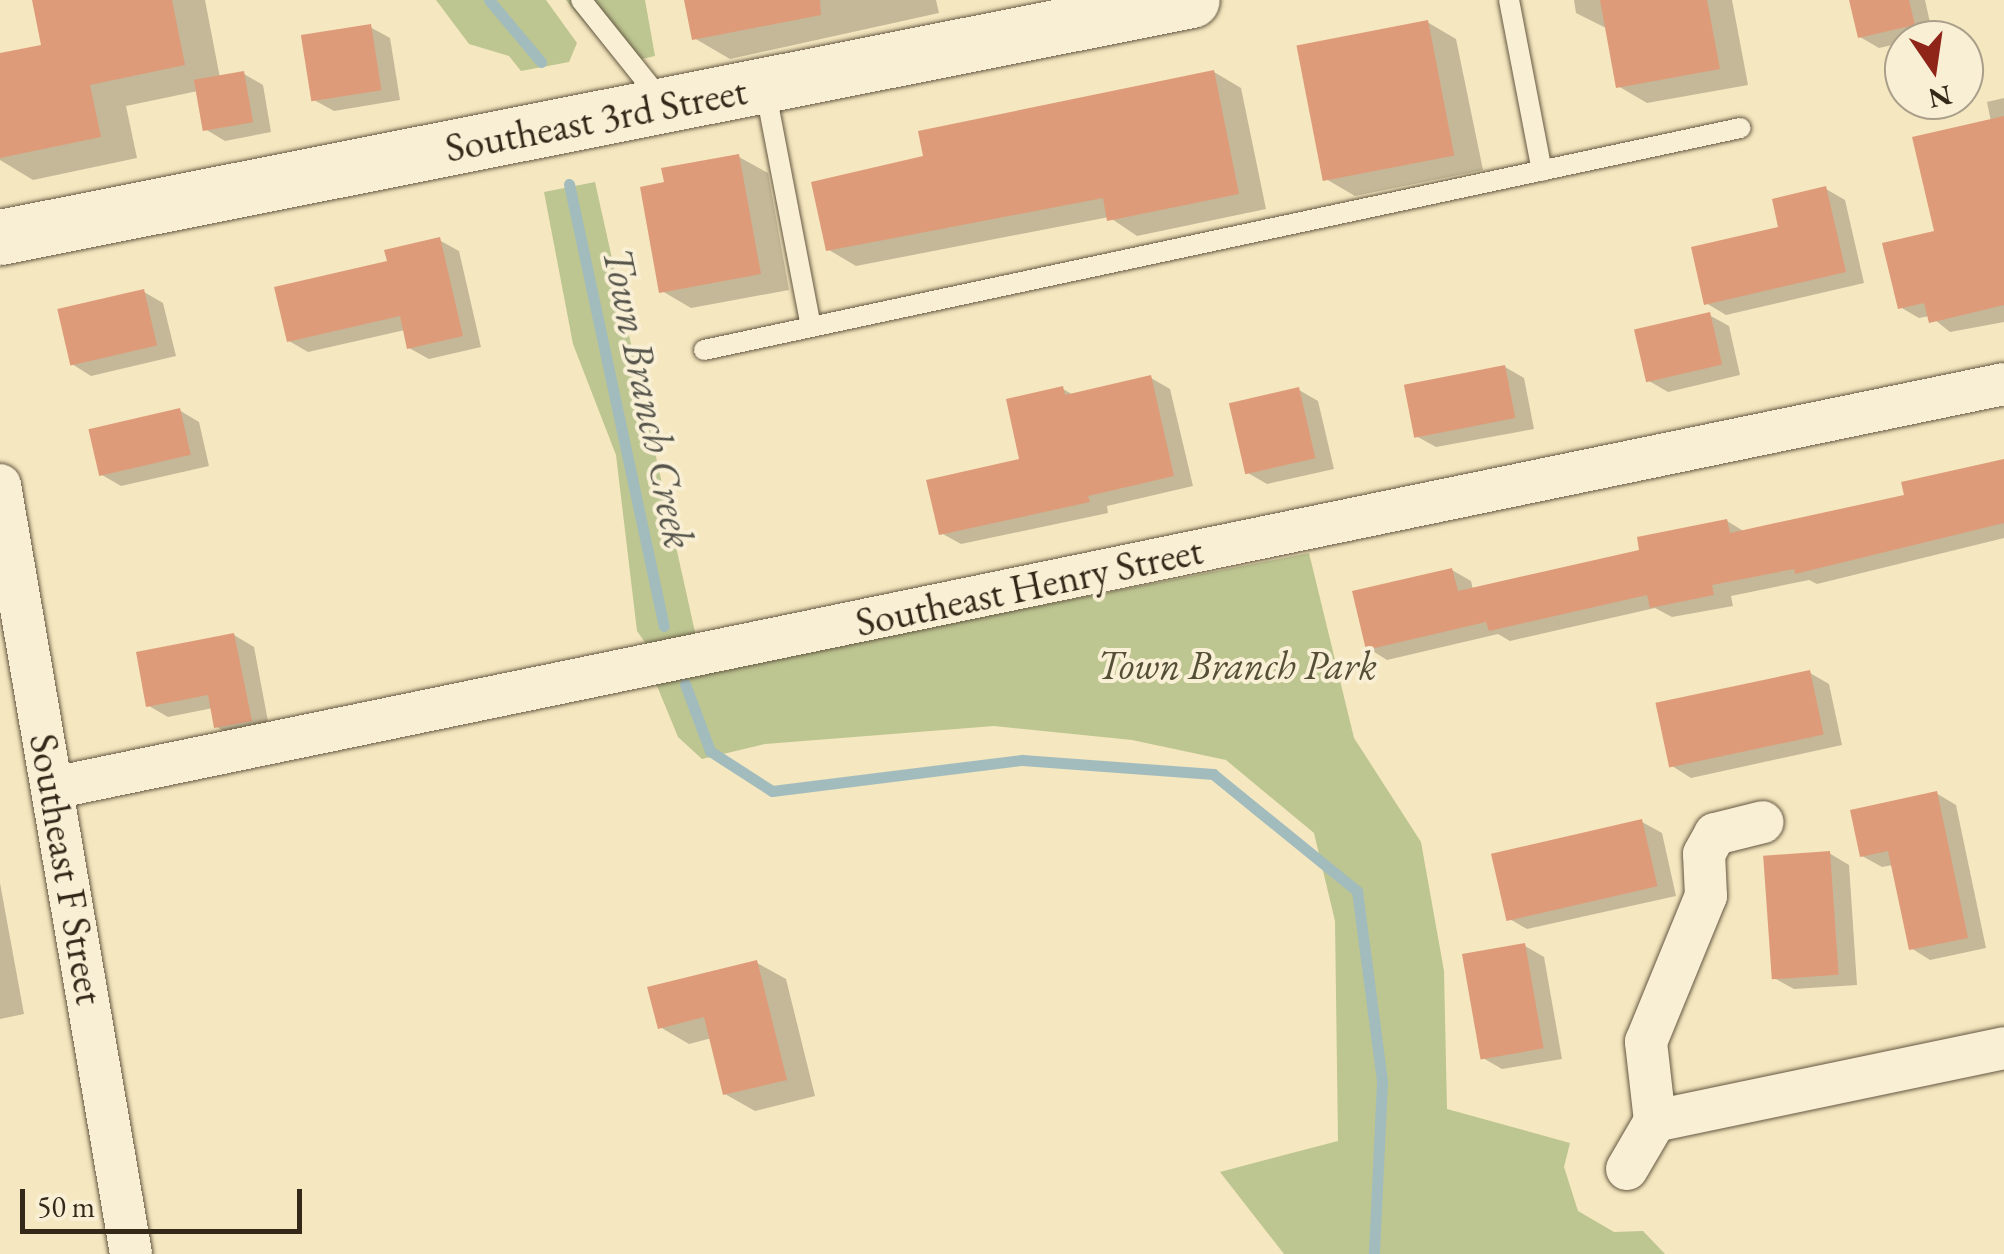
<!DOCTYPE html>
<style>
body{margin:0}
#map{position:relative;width:2004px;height:1254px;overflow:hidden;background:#f5e7bf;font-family:"EB Garamond",serif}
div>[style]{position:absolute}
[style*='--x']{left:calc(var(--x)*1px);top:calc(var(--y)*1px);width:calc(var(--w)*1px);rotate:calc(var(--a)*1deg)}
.green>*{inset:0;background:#bdc591}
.shadow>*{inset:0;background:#0003}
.stream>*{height:11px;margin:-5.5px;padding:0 5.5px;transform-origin:5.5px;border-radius:5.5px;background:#a2bcbe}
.building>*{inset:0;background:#de9b7a;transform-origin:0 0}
.roads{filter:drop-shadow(0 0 2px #645842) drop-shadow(0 0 2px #645842)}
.lane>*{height:20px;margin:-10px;padding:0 10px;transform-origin:10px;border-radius:10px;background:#f8efd5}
.street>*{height:42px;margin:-21px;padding:0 21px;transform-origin:21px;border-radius:21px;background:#f8efd5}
.secondary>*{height:55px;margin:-27.5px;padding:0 27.5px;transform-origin:27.5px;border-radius:27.5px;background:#f8efd5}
span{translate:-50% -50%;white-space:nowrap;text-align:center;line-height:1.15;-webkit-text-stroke:8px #f8efd5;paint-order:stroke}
.street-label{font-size:40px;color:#342819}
.park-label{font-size:40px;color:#564f37;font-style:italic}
.water-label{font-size:42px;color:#55544b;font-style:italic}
.north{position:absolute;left:1884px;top:20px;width:100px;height:100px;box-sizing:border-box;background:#f8efd5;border:2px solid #aa9f8a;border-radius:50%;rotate:167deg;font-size:28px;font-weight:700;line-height:40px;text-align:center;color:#342819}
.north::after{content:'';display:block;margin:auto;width:35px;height:45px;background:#8f2418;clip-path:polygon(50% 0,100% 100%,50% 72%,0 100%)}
.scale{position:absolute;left:20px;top:1189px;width:282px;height:45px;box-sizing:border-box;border:5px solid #342819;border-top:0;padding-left:12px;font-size:30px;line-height:35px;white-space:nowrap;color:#342819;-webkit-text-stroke:8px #f8efd5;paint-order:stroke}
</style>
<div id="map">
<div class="green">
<div style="clip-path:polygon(436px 0,546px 0,577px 43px,569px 62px,521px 71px,509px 56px,469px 44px)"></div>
<div style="clip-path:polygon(566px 0,645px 0,655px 56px,620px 64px)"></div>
<div style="clip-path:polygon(595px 182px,697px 641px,652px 652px,637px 631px,616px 455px,573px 344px,544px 192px)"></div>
<div style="clip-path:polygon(1309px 553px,1354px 738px,1421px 842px,1444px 971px,1447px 1109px,1570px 1143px,1564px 1167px,1578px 1211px,1614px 1232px,1643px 1231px,1665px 1254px,1284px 1254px,1220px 1172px,1338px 1141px,1335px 921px,1314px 833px,1226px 760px,1132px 740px,994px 726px,765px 744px,702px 759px,678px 737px,655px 681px)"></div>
</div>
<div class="shadow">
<div style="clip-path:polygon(34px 0,205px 0,220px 78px,244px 74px,263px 85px,271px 132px,225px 141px,205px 129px,198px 91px,126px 106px,137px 158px,33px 180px,0 160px,0 55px,44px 47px)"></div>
<div style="clip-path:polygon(687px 0,936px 0,939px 13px,730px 59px,694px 38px)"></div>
<div style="clip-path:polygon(1574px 0,1732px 0,1748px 85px,1647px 103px,1618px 86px,1608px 29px,1576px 13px)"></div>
<div style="clip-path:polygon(1851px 0,1925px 0,1933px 36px,1879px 48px,1860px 37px)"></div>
<div style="clip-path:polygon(1427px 22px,1456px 39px,1483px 170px,1355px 196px,1326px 179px)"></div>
<div style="clip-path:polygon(370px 27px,390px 38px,400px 100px,334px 111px,314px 100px)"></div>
<div style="clip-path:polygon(1214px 72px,1241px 88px,1266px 209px,1137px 236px,1109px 217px,856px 266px,829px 250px,926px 158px)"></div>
<div style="clip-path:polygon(2004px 98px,2004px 322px,1950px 332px,1930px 316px,1919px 318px,1900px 307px,1991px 122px,1987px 102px)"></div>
<div style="clip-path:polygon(739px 157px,768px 173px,789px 290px,691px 308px,662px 291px,667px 184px)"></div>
<div style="clip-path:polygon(1826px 189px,1845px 200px,1864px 283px,1726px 315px,1706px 303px)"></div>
<div style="clip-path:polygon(439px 240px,459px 251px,481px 347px,429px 359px,409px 348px,405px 330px,308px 352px,289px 341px)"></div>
<div style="clip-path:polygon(144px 292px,163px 303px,176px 356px,91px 376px,72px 364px)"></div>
<div style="clip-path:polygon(1709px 315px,1729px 326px,1740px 375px,1668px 392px,1649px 381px)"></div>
<div style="clip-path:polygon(1505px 367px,1524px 378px,1534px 429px,1436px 447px,1416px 436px)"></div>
<div style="clip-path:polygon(1151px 378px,1170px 389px,1193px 486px,1107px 506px,1108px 513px,961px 544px,941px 533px,1022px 461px,1063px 389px,1075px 396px)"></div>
<div style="clip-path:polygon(1299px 390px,1318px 401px,1334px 469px,1267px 484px,1248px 473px)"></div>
<div style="clip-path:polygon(179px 410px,199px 422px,209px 466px,121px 486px,102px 475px)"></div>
<div style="clip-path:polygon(2004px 462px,2004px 538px,1817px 584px,1809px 580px,1731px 596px,1733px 606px,1672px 617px,1655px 608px,1510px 641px,1498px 634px,1387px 660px,1368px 648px,1452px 570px,1471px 581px,1473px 590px,1642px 551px,1727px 521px,1745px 532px,1907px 497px)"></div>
<div style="clip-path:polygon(234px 635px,254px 647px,270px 732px,236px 738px,217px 727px,213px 708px,168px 717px,149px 706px)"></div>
<div style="clip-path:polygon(1810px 673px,1829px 684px,1842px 745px,1691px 778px,1672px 766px)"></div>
<div style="clip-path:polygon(1936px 793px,1956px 805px,1986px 948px,1930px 960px,1911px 948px,1893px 865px,1882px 867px,1862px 856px)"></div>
<div style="clip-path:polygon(1642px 822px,1662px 833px,1676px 896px,1527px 929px,1508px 918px)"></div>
<div style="clip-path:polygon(1829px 853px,1849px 865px,1857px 985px,1794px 989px,1774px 978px)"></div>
<div style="clip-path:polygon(0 883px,24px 1014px,0 1019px)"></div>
<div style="clip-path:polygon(1525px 946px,1544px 957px,1562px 1059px,1502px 1069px,1483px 1058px)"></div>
<div style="clip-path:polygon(757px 963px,786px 979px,815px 1096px,755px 1111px,725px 1094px,712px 1038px,689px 1044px,660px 1027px)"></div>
</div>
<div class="stream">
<div style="--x:489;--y:0;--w:81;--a:50"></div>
<div style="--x:569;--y:184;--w:452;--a:77.9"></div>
<div style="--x:685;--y:684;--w:72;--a:69.5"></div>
<div style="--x:710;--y:751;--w:74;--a:32.8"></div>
<div style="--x:772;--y:791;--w:252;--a:-7.1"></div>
<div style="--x:1022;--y:760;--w:192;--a:4.2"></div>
<div style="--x:1213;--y:774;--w:186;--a:39.1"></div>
<div style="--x:1357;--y:891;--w:193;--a:82.5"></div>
<div style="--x:1382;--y:1082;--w:172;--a:92.7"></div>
</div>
<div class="building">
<div style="clip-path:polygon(32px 0,172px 0,185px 65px,90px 85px,101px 137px,0 158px,0 53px,41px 45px)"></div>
<div style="clip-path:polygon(684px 0,820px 0,821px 15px,692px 40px)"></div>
<div style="clip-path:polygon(1600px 0,1707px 0,1720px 69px,1616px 88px)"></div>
<div style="clip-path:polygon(1849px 0,1909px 0,1915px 25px,1858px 38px)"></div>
<div style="left:1428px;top:20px;width:138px;height:134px;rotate:79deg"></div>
<div style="left:371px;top:24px;width:67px;height:71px;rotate:81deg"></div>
<div style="clip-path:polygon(1214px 70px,1239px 194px,1107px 221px,1103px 198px,826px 251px,811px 182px,923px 156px,918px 131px)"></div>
<div style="left:244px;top:71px;width:52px;height:51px;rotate:80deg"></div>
<div style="clip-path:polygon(2004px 116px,2004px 305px,1929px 323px,1924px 303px,1898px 309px,1882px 243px,1934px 231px,1912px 137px)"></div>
<div style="clip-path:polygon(739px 154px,761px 274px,659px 293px,640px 187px,664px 182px,661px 168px)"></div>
<div style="clip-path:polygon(1826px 186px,1846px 272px,1704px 305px,1691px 247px,1778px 227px,1772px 199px)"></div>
<div style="clip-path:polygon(440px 237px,463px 336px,407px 349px,400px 316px,287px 342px,274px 287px,387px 261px,384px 250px)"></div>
<div style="left:144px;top:289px;width:58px;height:89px;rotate:77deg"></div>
<div style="left:1710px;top:312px;width:54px;height:78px;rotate:77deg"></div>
<div style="left:1505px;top:365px;width:54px;height:103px;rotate:79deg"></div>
<div style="clip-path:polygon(1151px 375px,1174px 476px,1088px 496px,1090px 502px,939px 535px,926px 480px,1019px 459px,1006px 399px,1063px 386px,1065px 395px)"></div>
<div style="left:1299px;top:387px;width:73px;height:72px;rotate:77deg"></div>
<div style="left:180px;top:408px;width:48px;height:94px;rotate:77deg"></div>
<div style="clip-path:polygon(2004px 459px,2004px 523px,1795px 574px,1794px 569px,1712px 585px,1714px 595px,1650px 608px,1647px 595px,1489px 631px,1486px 622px,1366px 650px,1352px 591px,1452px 568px,1458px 591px,1639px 550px,1637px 537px,1727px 519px,1730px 533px,1904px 495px,1901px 482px)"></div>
<div style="clip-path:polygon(234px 633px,252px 721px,214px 728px,208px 695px,146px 707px,136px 652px)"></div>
<div style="left:1810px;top:670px;width:66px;height:158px;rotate:78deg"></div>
<div style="clip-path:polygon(1937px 791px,1968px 938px,1909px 950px,1888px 851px,1860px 857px,1850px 810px)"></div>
<div style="left:1642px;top:819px;width:69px;height:155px;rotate:77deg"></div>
<div style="left:1830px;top:851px;width:124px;height:67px;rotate:86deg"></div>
<div style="left:1525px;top:943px;width:107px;height:64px;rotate:80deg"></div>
<div style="clip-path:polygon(757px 960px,787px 1080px,723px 1095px,704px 1017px,658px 1029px,647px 987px)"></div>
</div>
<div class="roads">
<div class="lane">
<div style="--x:581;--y:0;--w:128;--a:51.3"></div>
<div style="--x:1509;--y:0;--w:174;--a:79.1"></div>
<div style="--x:765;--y:88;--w:243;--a:79.1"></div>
<div style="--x:704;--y:350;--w:1060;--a:-12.09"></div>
</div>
<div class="street">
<div style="--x:0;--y:485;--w:780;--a:80.33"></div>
<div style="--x:53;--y:788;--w:1992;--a:-11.7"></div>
<div style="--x:1655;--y:1121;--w:80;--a:-96.5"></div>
<div style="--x:1646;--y:1042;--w:158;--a:-67.7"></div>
<div style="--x:1706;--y:896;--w:42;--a:-92.7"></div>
<div style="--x:1704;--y:854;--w:23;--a:-61"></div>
<div style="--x:1715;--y:834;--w:49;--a:-14"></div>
<div style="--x:1627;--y:1169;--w:56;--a:-59.7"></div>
<div style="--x:1655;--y:1121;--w:357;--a:-11.8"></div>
</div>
<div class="secondary">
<div style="--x:0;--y:237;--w:1215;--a:-11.25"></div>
</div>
</div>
<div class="street-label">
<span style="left:596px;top:119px;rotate:-11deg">Southeast 3rd Street</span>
<span style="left:1029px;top:586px;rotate:-12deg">Southeast Henry Street</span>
<span style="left:67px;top:869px;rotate:80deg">Southeast F Street</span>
</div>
<div class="park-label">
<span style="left:1237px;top:665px">Town Branch Park</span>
</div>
<div class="water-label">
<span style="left:648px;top:398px;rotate:78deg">Town Branch Creek</span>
</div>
<div class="north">N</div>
<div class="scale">50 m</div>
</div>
